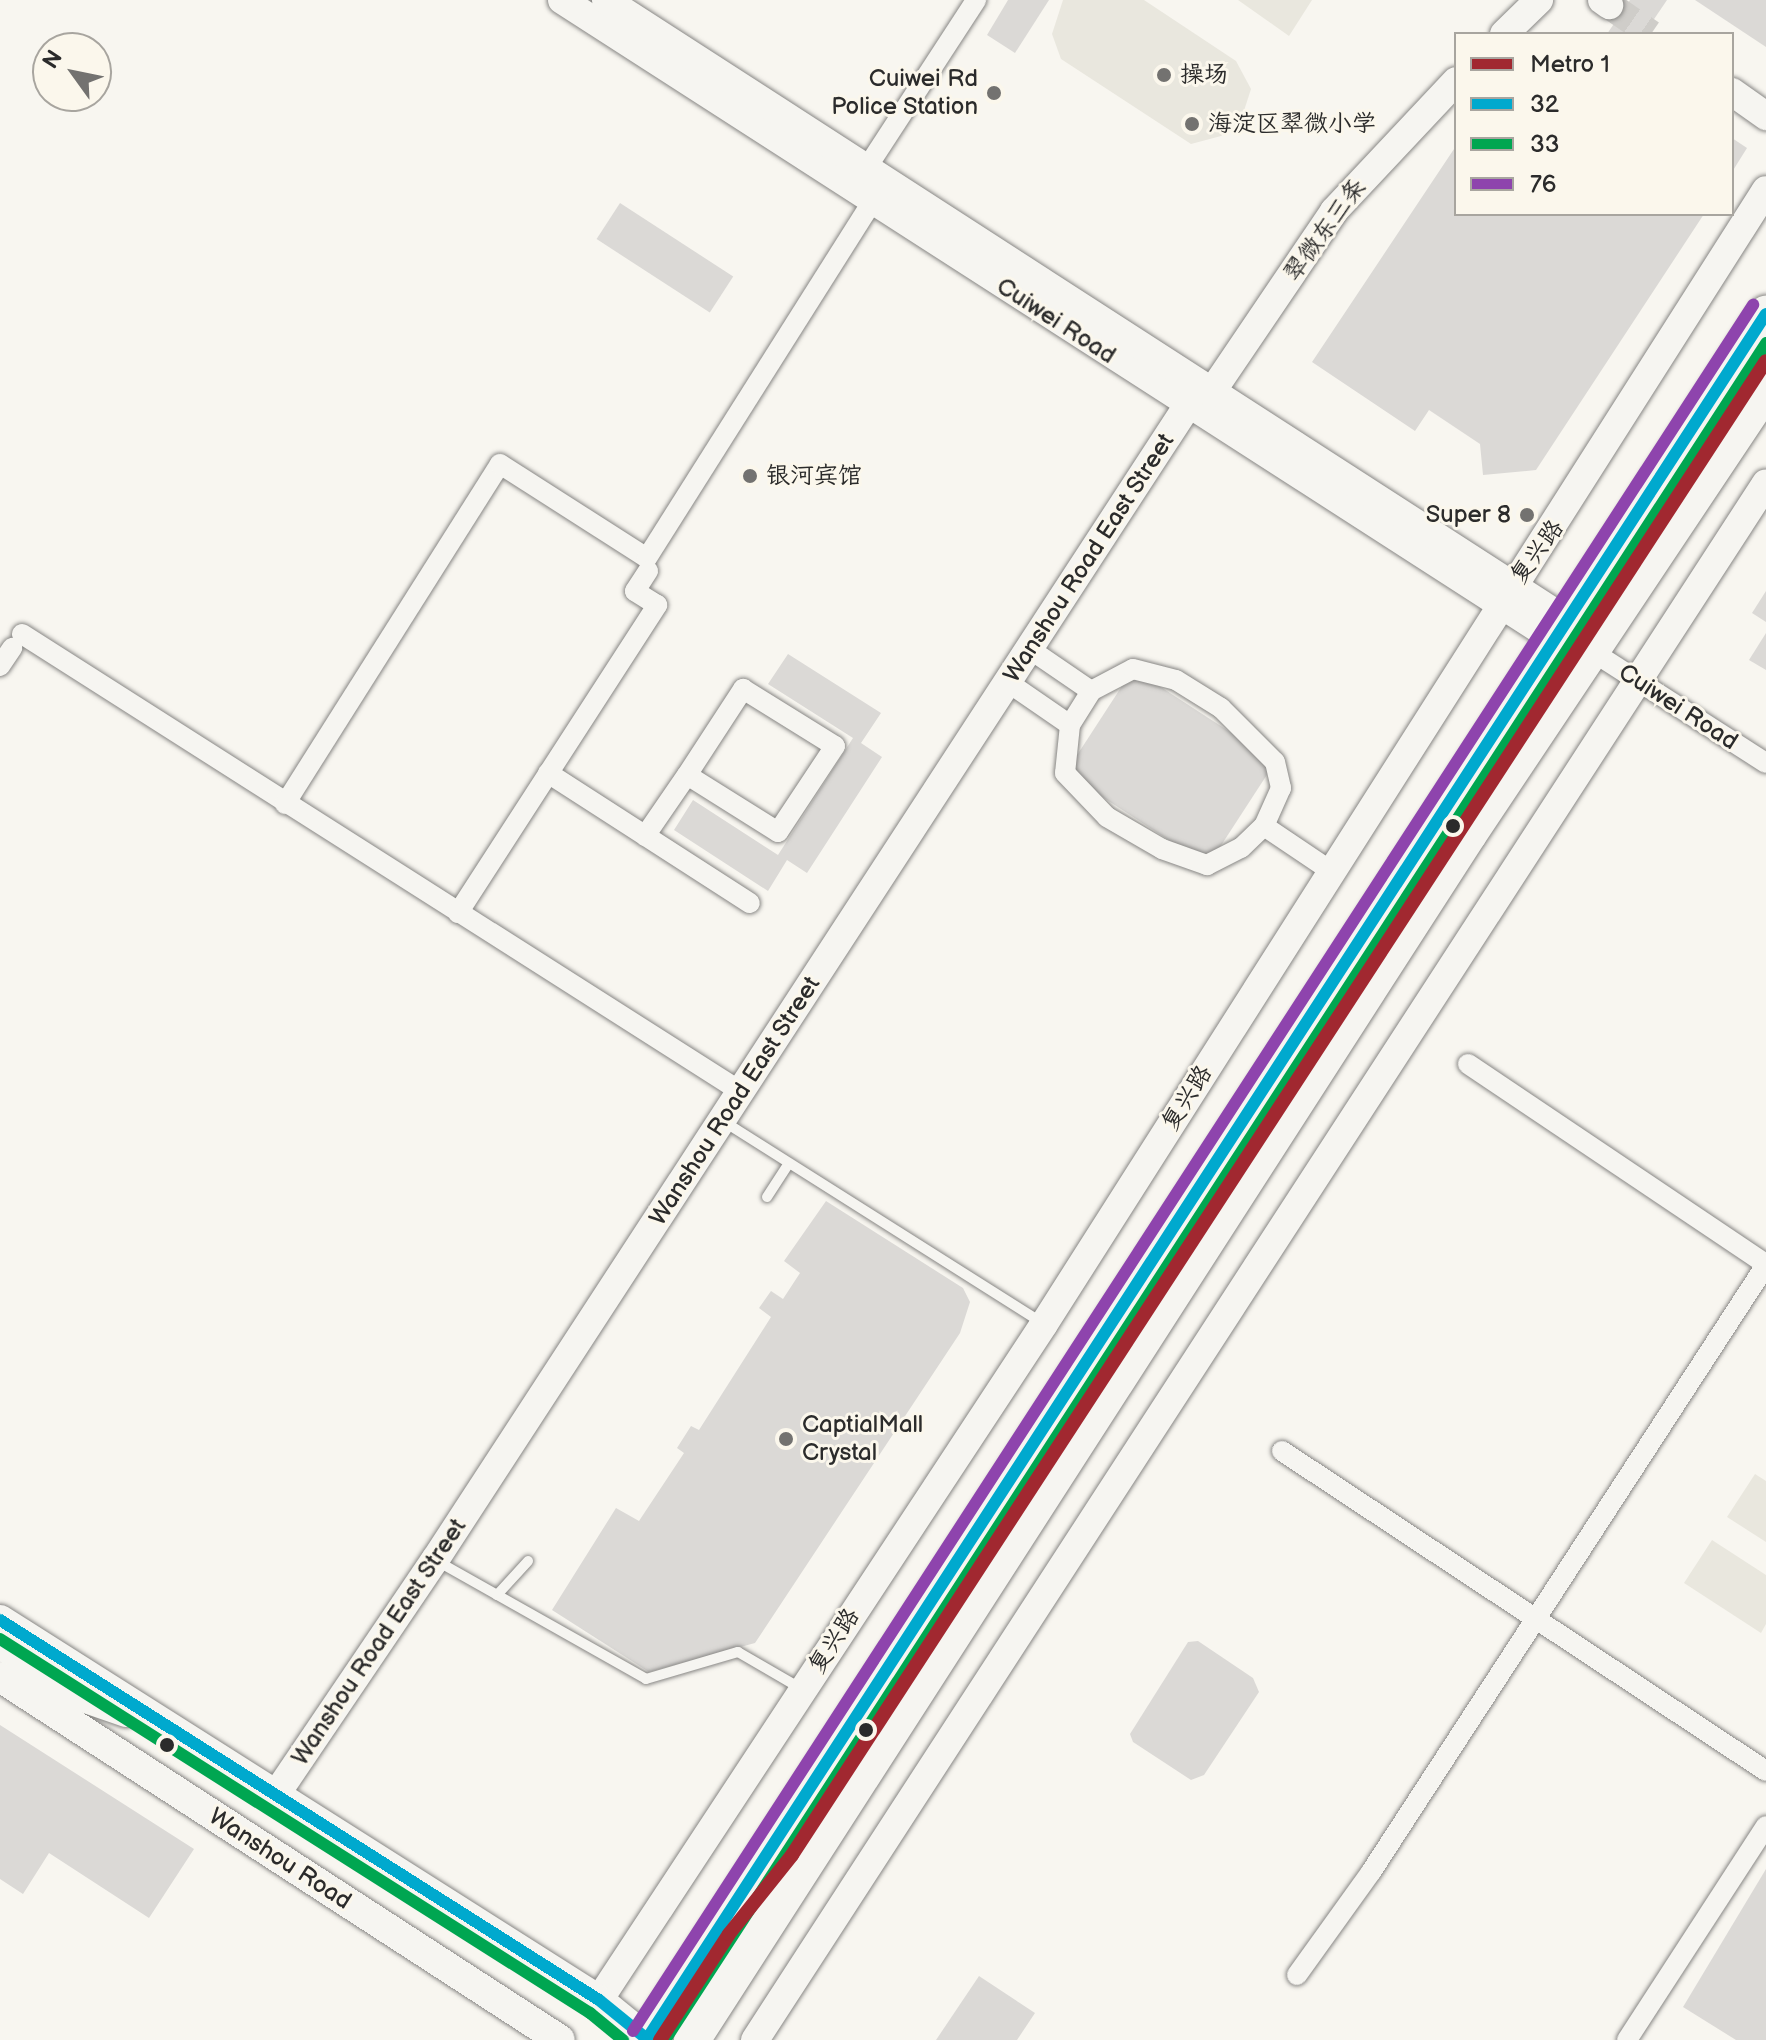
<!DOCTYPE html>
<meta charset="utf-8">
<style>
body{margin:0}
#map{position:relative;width:1766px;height:2040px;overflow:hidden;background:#f8f6f0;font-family:"Balsamiq Sans","LXGW WenKai TC",sans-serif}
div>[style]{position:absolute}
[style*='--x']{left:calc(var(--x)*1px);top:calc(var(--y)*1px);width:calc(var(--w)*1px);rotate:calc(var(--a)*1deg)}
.green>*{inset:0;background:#e9e7de}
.building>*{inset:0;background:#dbd9d6;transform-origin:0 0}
.secondary-tunnel>*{height:28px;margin-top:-14px;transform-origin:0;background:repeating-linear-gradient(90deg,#cfcdc9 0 28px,transparent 0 42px)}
.roads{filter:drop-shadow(0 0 2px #878684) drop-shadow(0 0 2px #878684)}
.lane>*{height:10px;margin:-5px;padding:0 5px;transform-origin:5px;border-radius:5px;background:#f6f5f1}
.street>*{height:20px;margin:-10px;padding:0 10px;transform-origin:10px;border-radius:10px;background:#f6f5f1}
.secondary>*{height:28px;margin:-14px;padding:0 14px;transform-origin:14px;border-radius:14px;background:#f6f5f1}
.primary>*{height:30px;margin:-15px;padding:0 15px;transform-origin:15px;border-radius:15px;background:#f6f5f1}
.highway>*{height:36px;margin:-18px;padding:0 18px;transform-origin:18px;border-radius:18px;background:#f6f5f1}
.bus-1>*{height:12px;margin:-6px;padding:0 6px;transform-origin:6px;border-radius:6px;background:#00a9ce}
.bus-2>*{height:12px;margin:-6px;padding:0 6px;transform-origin:6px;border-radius:6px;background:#00a651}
.bus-3>*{height:12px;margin:-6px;padding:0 6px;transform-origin:6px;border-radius:6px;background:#8e44ad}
.metro-1>*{height:14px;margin:-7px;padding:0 7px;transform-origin:7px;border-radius:7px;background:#a12830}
.dots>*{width:22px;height:22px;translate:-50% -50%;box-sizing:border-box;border:4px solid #fbf7ec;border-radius:50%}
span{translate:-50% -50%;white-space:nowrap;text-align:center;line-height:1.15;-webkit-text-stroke:6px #fbf7ec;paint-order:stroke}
.poi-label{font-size:24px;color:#2b2b2b}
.left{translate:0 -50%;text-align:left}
.right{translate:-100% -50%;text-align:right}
.street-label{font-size:24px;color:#2b2b2b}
.legend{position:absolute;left:1454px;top:32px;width:280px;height:184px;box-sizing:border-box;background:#fbf7ec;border:2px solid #a8a59f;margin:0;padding:10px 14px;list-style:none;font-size:24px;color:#2b2b2b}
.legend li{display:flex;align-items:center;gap:16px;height:40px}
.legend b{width:40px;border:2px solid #a8a59f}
.north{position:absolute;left:32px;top:32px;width:80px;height:80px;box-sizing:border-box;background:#fbf7ec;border:2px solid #a8a59f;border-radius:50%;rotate:303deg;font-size:22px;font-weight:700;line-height:32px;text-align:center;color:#2b2b2b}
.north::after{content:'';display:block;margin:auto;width:28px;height:36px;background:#737270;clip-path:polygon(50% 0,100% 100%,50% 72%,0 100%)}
</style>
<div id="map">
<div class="green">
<div style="clip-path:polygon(1063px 0,1144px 0,1236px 61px,1251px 89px,1241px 120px,1221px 136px,1191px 144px,1061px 59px,1052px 34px)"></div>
<div style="clip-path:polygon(1238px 0,1312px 0,1289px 36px)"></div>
<div style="clip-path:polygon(1755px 1474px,1766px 1481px,1766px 1542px,1727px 1517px)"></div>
<div style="clip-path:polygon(1712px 1540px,1766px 1575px,1766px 1624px,1761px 1633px,1684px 1583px)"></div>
</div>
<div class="building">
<div style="clip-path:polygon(1008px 0,1049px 0,1015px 53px,987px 35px)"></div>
<div style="clip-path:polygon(1630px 0,1667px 0,1644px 34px,1607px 34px)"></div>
<div style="clip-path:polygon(1695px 0,1766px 0,1766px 47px)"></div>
<div style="clip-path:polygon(1732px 138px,1747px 148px,1732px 172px)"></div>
<div style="clip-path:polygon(1456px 146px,1456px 214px,1704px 214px,1536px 470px,1483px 475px,1480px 444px,1429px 410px,1415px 431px,1312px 362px)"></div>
<div style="left:620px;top:203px;width:135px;height:43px;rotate:33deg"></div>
<div style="clip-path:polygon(1766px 591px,1766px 622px,1752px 613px)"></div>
<div style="clip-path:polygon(1766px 633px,1766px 670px,1749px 660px)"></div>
<div style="clip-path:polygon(788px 654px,881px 713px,861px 743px,882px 757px,807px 873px,787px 860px,768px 891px,674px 830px,693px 800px,778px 855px,853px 738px,768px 684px)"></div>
<div style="left:1133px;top:669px;width:170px;height:124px;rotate:33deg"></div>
<div style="clip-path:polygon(826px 1201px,963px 1288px,970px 1302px,960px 1333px,755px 1643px,649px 1672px,552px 1610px,616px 1508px,639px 1521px,684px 1453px,677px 1448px,691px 1426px,699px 1430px,771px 1317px,759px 1308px,771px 1291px,783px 1299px,800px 1273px,784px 1261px)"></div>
<div style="clip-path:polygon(1198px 1641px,1253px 1678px,1259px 1692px,1204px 1775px,1191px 1780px,1133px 1742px,1130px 1734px,1188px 1642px)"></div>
<div style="clip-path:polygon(0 1725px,194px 1849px,149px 1918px,49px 1853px,23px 1894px,0 1879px)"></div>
<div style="clip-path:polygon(1766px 1869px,1766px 2040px,1736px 2040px,1683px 2007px)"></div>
<div style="clip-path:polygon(979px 1976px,1035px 2013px,1017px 2040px,936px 2040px)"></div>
</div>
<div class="secondary-tunnel">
<div style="--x:1609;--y:5;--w:51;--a:34.6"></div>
</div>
<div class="roads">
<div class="lane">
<div style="--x:723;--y:1121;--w:376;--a:32.3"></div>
<div style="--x:767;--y:1197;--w:40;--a:-57.1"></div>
<div style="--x:437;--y:1561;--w:240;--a:29.4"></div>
<div style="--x:646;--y:1679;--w:96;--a:-16.4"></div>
<div style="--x:738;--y:1652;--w:72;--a:30.1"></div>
<div style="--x:497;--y:1595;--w:46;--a:-47.6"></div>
</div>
<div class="street">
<div style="--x:866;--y:169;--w:202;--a:-56.9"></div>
<div style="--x:22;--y:634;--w:851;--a:32.48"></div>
<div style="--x:1590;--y:650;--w:209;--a:32.7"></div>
<div style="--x:0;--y:666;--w:22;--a:-56"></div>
<div style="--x:1009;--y:683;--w:74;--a:34.5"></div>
<div style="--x:1070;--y:725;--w:40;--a:-58"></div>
<div style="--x:1091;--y:691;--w:73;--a:-145.7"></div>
<div style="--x:743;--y:689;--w:108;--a:31.8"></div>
<div style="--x:835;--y:746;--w:103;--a:123.5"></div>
<div style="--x:778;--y:832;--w:107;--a:-147.9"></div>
<div style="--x:687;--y:775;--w:103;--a:-56.9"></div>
<div style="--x:1091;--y:691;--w:47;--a:-27.6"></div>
<div style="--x:1133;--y:669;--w:44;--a:14.3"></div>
<div style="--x:1176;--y:680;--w:53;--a:31.9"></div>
<div style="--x:1221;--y:708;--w:76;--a:45"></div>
<div style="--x:1275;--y:762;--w:27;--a:77"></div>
<div style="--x:1281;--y:788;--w:42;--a:114.1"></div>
<div style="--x:1070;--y:725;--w:48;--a:95.9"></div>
<div style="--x:1065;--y:773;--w:61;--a:46.3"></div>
<div style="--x:1107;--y:817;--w:64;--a:30.2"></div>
<div style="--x:1162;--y:849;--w:48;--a:19.6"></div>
<div style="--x:1207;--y:865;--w:38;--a:-27"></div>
<div style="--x:1241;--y:848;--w:32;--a:-44"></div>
<div style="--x:1264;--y:826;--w:81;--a:33.9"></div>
<div style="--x:548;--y:773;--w:240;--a:32.8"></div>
<div style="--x:285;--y:804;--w:402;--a:-57.7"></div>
<div style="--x:500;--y:464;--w:174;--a:32.6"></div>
<div style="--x:647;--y:558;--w:421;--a:-57.7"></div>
<div style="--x:645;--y:836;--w:74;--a:-55.5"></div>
<div style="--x:458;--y:913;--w:367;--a:-57.1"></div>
<div style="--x:657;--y:605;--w:26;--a:-148"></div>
<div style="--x:635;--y:591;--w:24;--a:-57"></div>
<div style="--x:1468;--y:1064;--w:359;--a:33.9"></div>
<div style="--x:1282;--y:1451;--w:580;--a:33.47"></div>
<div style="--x:1297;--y:1975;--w:127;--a:-54.3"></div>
<div style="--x:1371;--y:1872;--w:724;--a:-56.95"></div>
<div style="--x:1627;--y:2040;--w:255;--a:-57"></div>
</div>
<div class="secondary">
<div style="--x:562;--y:0;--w:1179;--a:32.77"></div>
<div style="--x:606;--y:0;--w:1143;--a:32.86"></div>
<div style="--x:1602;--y:0;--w:9;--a:36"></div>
<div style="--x:1504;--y:34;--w:49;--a:-44.2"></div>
<div style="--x:1732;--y:92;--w:42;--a:35.2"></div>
<div style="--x:1211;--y:393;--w:220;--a:-55.9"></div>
<div style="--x:1334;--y:211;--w:178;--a:-46.8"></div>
<div style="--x:277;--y:1793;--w:282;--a:-55.9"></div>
<div style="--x:435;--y:1560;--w:1379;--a:-56.9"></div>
<div style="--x:599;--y:2000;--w:809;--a:-56.64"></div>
<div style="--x:1044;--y:1324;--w:1344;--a:-57.52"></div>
<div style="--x:755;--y:2040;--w:1856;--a:-57"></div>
</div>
<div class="primary">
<div style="--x:0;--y:1620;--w:709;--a:32.39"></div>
<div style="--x:599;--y:2000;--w:63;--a:39.2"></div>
<div style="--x:0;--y:1644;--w:102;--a:32.1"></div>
<div style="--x:86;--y:1698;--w:42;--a:19.3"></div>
<div style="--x:0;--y:1677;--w:667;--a:32.95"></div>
</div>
<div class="highway">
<div style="--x:646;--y:2040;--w:2058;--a:-57.02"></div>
<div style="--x:692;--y:2040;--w:1435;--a:-57.21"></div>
<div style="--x:1469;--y:834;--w:535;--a:-56.28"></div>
</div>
</div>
<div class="bus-1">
<div style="--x:0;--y:1620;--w:709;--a:32.39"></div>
<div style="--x:599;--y:2000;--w:62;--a:39.1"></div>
<div style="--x:647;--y:2039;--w:2056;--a:-57.03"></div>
</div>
<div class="bus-2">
<div style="--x:0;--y:1639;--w:699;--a:32.37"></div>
<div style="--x:590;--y:2013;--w:43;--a:39.3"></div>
<div style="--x:665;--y:2040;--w:2023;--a:-57.02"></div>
</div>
<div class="bus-3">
<div style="--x:633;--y:2031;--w:2058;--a:-57.02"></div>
</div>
<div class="metro-1">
<div style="--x:660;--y:2040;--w:126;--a:-56.9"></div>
<div style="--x:729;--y:1934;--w:101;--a:-51.4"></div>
<div style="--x:792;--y:1855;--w:1783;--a:-56.9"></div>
</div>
<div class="dots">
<div style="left:1164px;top:75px;background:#737270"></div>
<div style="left:994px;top:93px;background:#737270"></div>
<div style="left:1192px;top:124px;background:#737270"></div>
<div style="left:750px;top:476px;background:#737270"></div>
<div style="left:1527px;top:515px;background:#737270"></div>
<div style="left:1453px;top:826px;background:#2b2b2b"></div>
<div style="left:786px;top:1439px;background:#737270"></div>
<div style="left:866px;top:1730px;background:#2b2b2b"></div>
<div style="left:167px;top:1745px;background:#2b2b2b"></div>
</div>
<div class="poi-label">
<span class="left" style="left:1180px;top:75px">操场</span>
<span class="right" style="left:978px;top:93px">Cuiwei Rd<br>Police Station</span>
<span class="left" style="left:1208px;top:124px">海淀区翠微小学</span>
<span class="left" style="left:766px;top:476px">银河宾馆</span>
<span class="right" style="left:1511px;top:515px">Super 8</span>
<span class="left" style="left:802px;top:1439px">CaptialMall<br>Crystal</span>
</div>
<div class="street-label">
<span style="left:1325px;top:230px;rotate:-54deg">翠微东三条</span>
<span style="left:1056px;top:321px;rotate:33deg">Cuiwei Road</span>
<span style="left:1537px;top:552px;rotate:-54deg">复兴路</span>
<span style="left:1089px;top:558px;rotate:-57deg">Wanshou Road East Street</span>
<span style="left:1678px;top:707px;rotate:33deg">Cuiwei Road</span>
<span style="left:1187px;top:1098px;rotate:-58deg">复兴路</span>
<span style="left:735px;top:1101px;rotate:-57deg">Wanshou Road East Street</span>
<span style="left:834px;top:1641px;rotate:-57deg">复兴路</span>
<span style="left:379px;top:1642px;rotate:-56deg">Wanshou Road East Street</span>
<span style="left:280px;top:1859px;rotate:33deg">Wanshou Road</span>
</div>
<ul class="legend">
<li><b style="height:10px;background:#a12830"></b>Metro 1</li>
<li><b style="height:10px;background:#00a9ce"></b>32</li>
<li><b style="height:10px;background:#00a651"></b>33</li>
<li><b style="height:10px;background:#8e44ad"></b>76</li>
</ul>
<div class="north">N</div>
</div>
